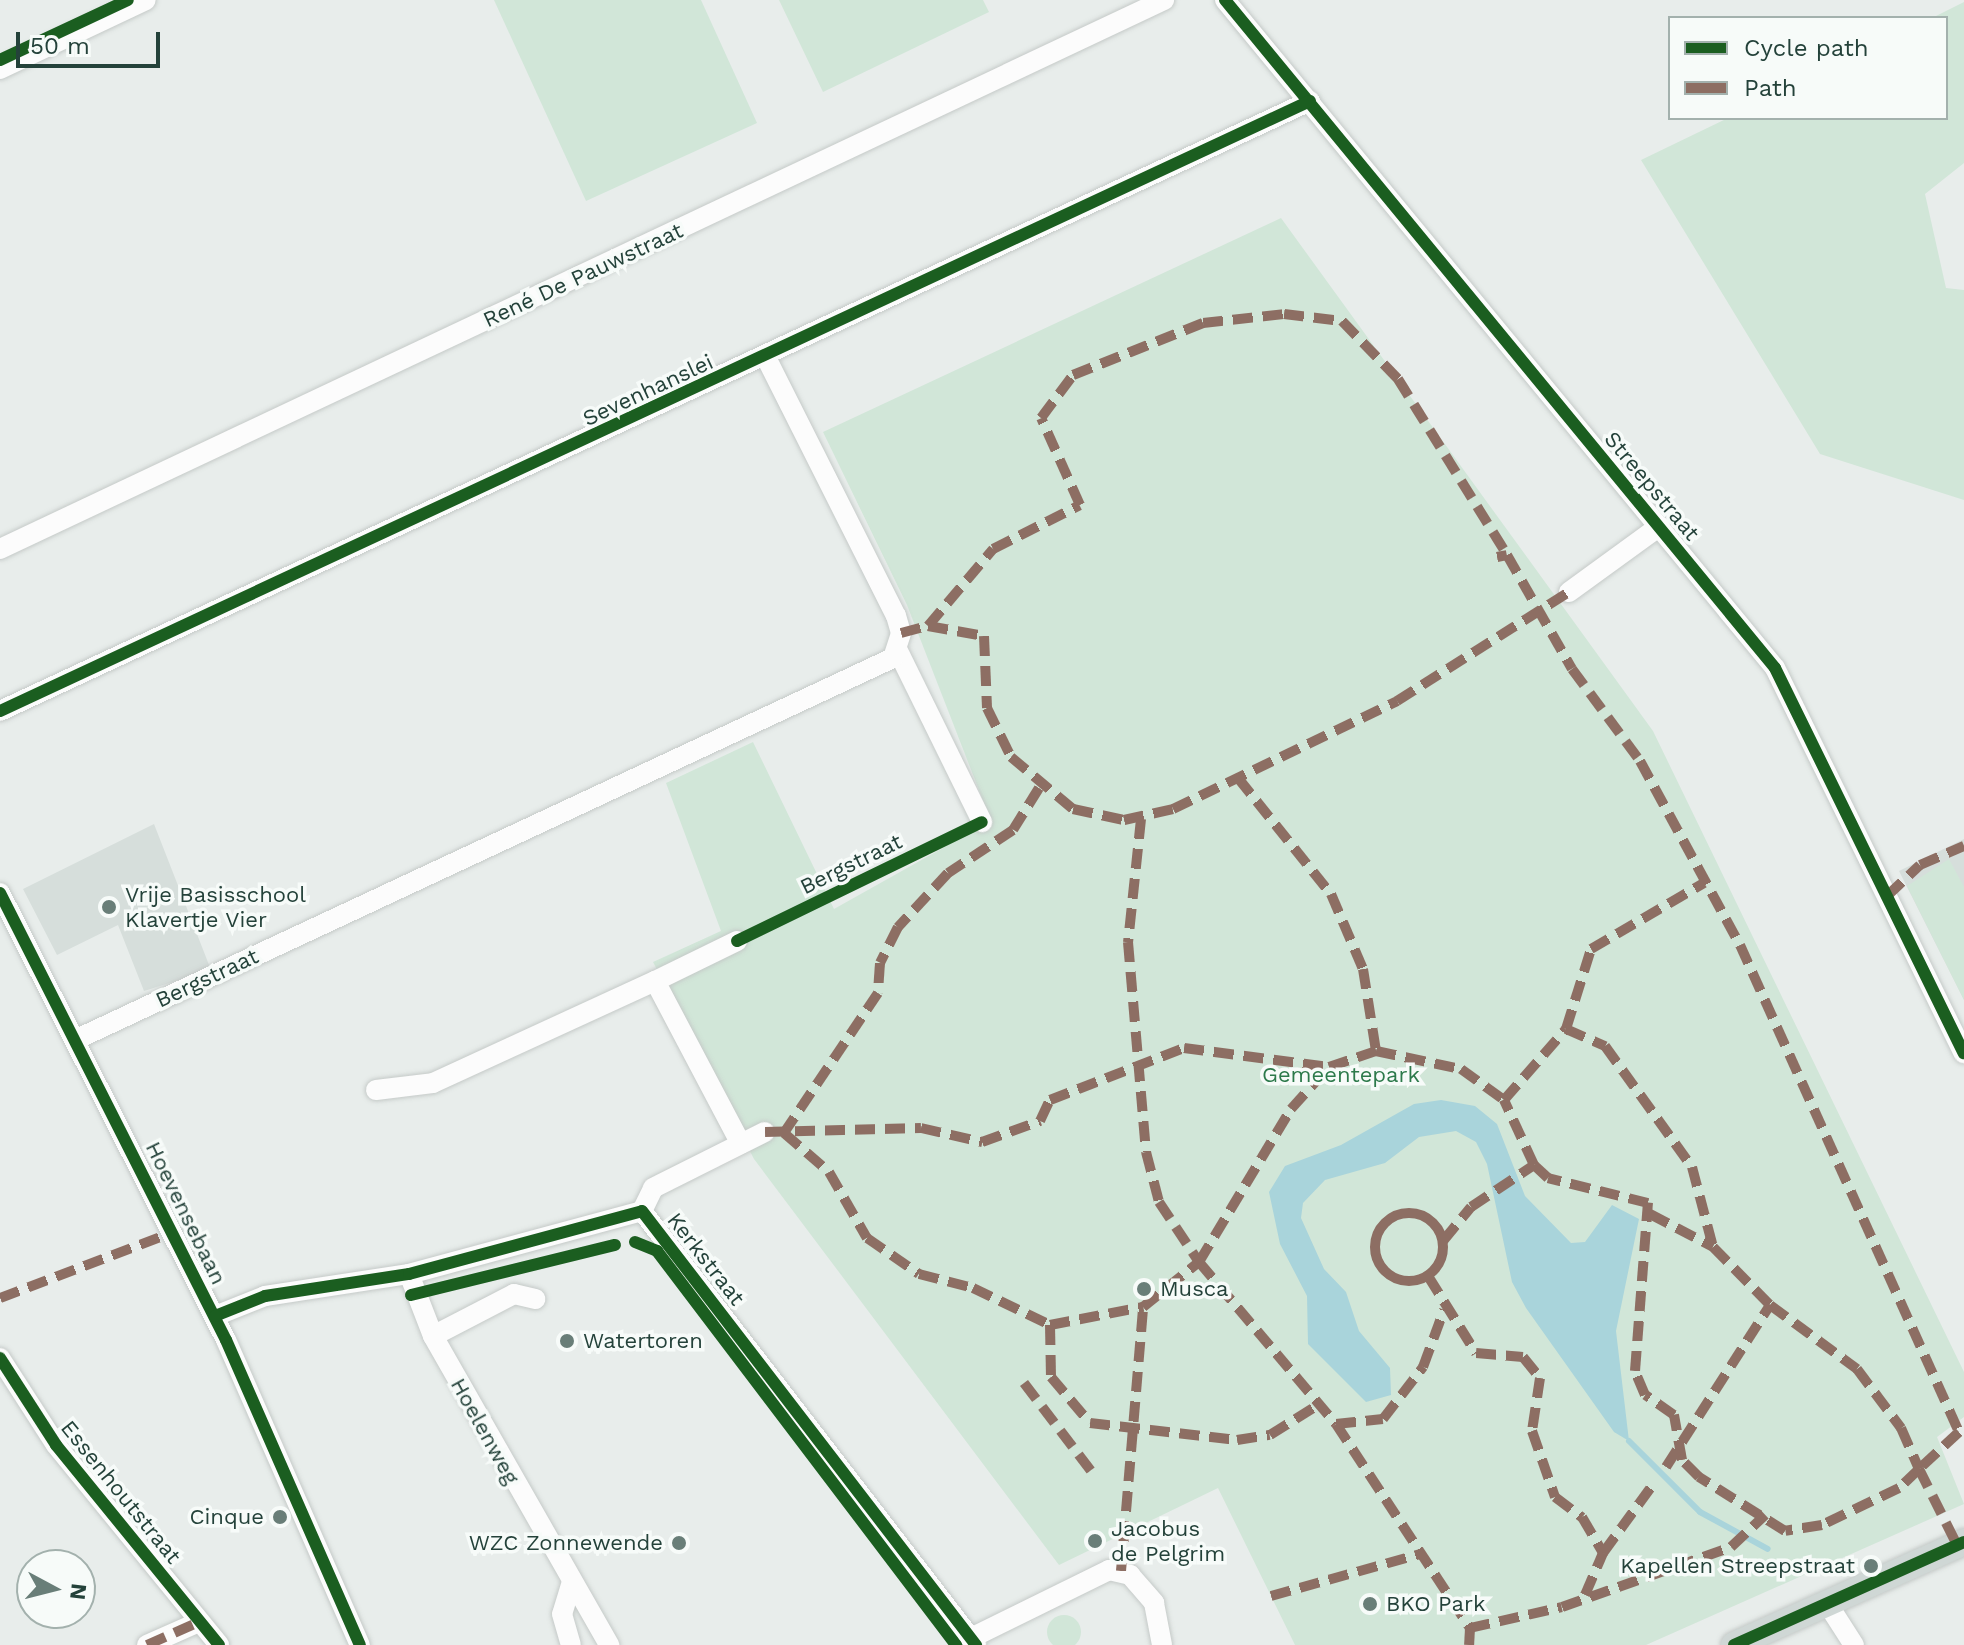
<!DOCTYPE html>
<meta charset="utf-8">
<style>
body{margin:0}
#map{position:relative;width:1964px;height:1645px;overflow:hidden;background:#e8edeb;font-family:"Work Sans",sans-serif}
div>[style]{position:absolute}
[style*='--x']{left:calc(var(--x)*1px);top:calc(var(--y)*1px);width:calc(var(--w)*1px);rotate:calc(var(--a)*1deg)}
.built>*{inset:0;background:#d6dedb}
.green>*{inset:0;background:#d1e6d8}
.round{border-radius:50%}
.water>*{inset:0;background:#a9d4db}
.stream>*{height:6px;margin:-3px;padding:0 3px;transform-origin:3px;border-radius:3px;background:#a9d4db}
.roads{filter:drop-shadow(0 0 2px #c5cac8) drop-shadow(0 0 2px #c5cac8)}
.minor>*{height:20px;margin:-10px;padding:0 10px;transform-origin:10px;border-radius:10px;background:#fcfcfc}
.major>*{height:26px;margin:-13px;padding:0 13px;transform-origin:13px;border-radius:13px;background:#cfd7d5}
.quiet>*{height:10px;margin-top:-5px;transform-origin:0;background:repeating-linear-gradient(90deg,#8d6e63 0 20px,transparent 0 30px)}
.quiet>.ring{margin:-5px;padding:0;box-sizing:content-box;background:none;border:10px solid #8d6e63;border-radius:50%}
.cycleway>*{height:12px;margin:-6px;padding:0 6px;transform-origin:6px;border-radius:6px;background:#1b5e20}
.dots>*{width:22px;height:22px;translate:-50% -50%;box-sizing:border-box;border:4px solid #f7fbf9;border-radius:50%}
span{translate:-50% -50%;white-space:nowrap;text-align:center;line-height:1.15;-webkit-text-stroke:7px #f7fbf9;paint-order:stroke}
.street-label{font-size:22px;color:#24423a}
.poi-label{font-size:22px;color:#24423a}
.left{translate:0 -50%;text-align:left}
.right{translate:-100% -50%;text-align:right}
.park-label{font-size:22px;color:#2d7a4b}
.legend{position:absolute;left:1668px;top:16px;width:280px;height:104px;box-sizing:border-box;background:#f7fbf9;border:2px solid #a3b1ad;margin:0;padding:10px 14px;list-style:none;font-size:24px;color:#24423a}
.legend li{display:flex;align-items:center;gap:16px;height:40px}
.legend b{width:40px;border:2px solid #a3b1ad}
.north{position:absolute;left:16px;top:1549px;width:80px;height:80px;box-sizing:border-box;background:#f7fbf9;border:2px solid #a3b1ad;border-radius:50%;rotate:97deg;font-size:22px;font-weight:700;line-height:32px;text-align:center;color:#24423a}
.north::after{content:'';display:block;margin:auto;width:28px;height:36px;background:#697e78;clip-path:polygon(50% 0,100% 100%,50% 72%,0 100%)}
.scale{position:absolute;left:16px;top:32px;width:144px;height:36px;box-sizing:border-box;border:4px solid #24423a;border-top:0;padding-left:10px;font-size:24px;line-height:28px;white-space:nowrap;color:#24423a;-webkit-text-stroke:6px #f7fbf9;paint-order:stroke}
</style>
<div id="map">
<div class="built">
<div style="clip-path:polygon(154px 824px,211px 970px,144px 991px,118px 925px,57px 955px,23px 889px)"></div>
<div style="clip-path:polygon(1964px 839px,1964px 1000px,1899px 871px)"></div>
</div>
<div class="green">
<div style="clip-path:polygon(494px 0,701px 0,757px 123px,586px 201px)"></div>
<div style="clip-path:polygon(779px 0,983px 0,989px 12px,823px 92px)"></div>
<div style="clip-path:polygon(1964px 2px,1964px 163px,1925px 194px,1946px 288px,1964px 290px,1964px 500px,1820px 454px,1641px 160px,1728px 118px,1946px 118px,1946px 18px,1932px 18px)"></div>
<div style="clip-path:polygon(1281px 218px,1653px 731px,1964px 1372px,1964px 1417px,1937px 1437px,1964px 1504px,1646px 1645px,1295px 1645px,1218px 1488px,1059px 1565px,754px 1159px,653px 962px,721px 931px,666px 783px,753px 742px,834px 909px,991px 821px,907px 605px,823px 432px)"></div>
<div style="clip-path:polygon(1949px 859px,1964px 887px,1964px 1000px,1907px 886px)"></div>
<div class="round" style="left:1047px;top:1615px;width:34px;height:34px"></div>
</div>
<div class="water">
<div style="clip-path:polygon(1441px 1100px,1475px 1106px,1497px 1124px,1525px 1196px,1571px 1243px,1585px 1242px,1612px 1205px,1639px 1219px,1616px 1331px,1629px 1441px,1614px 1432px,1526px 1308px,1512px 1282px,1487px 1164px,1476px 1142px,1456px 1131px,1419px 1137px,1385px 1163px,1325px 1180px,1303px 1203px,1301px 1218px,1324px 1269px,1346px 1292px,1359px 1331px,1390px 1368px,1391px 1395px,1366px 1402px,1308px 1344px,1307px 1296px,1280px 1244px,1269px 1192px,1285px 1166px,1341px 1145px,1414px 1104px)"></div>
</div>
<div class="stream">
<div style="--x:1629;--y:1441;--w:100;--a:45"></div>
<div style="--x:1700;--y:1512;--w:77;--a:28.6"></div>
</div>
<div class="roads">
<div class="minor">
<div style="--x:1225;--y:0;--w:865;--a:50.53"></div>
<div style="--x:1775;--y:668;--w:429;--a:63.9"></div>
<div style="--x:0;--y:69;--w:161;--a:-25.3"></div>
<div style="--x:0;--y:549;--w:1287;--a:-25.25"></div>
<div style="--x:1569;--y:592;--w:112;--a:-36"></div>
<div style="--x:897;--y:649;--w:193;--a:63.8"></div>
<div style="--x:0;--y:711;--w:1445;--a:-24.97"></div>
<div style="--x:0;--y:893;--w:501;--a:63.18"></div>
<div style="--x:226;--y:1340;--w:333;--a:66.3"></div>
<div style="--x:737;--y:941;--w:91;--a:154"></div>
<div style="--x:655;--y:981;--w:184;--a:62.2"></div>
<div style="--x:77;--y:1039;--w:901;--a:-25.03"></div>
<div style="--x:893;--y:658;--w:26;--a:-72"></div>
<div style="--x:901;--y:633;--w:18;--a:-106"></div>
<div style="--x:896;--y:616;--w:289;--a:-116.7"></div>
<div style="--x:376;--y:1090;--w:57;--a:-7"></div>
<div style="--x:433;--y:1083;--w:244;--a:-24.7"></div>
<div style="--x:642;--y:1211;--w:548;--a:52.42"></div>
<div style="--x:409;--y:1274;--w:66;--a:68.8"></div>
<div style="--x:433;--y:1336;--w:356;--a:60.3"></div>
<div style="--x:215;--y:1316;--w:54;--a:-21.8"></div>
<div style="--x:265;--y:1296;--w:146;--a:-8.7"></div>
<div style="--x:409;--y:1274;--w:241;--a:-15.1"></div>
<div style="--x:642;--y:1211;--w:25;--a:-64"></div>
<div style="--x:653;--y:1188;--w:125;--a:-26.6"></div>
<div style="--x:433;--y:1336;--w:91;--a:-27.4"></div>
<div style="--x:514;--y:1294;--w:22;--a:13"></div>
<div style="--x:0;--y:1358;--w:103;--a:57.2"></div>
<div style="--x:56;--y:1445;--w:258;--a:50.8"></div>
<div style="--x:571;--y:1585;--w:30;--a:107"></div>
<div style="--x:562;--y:1614;--w:32;--a:74"></div>
<div style="--x:1827;--y:1603;--w:50;--a:57.3"></div>
<div style="--x:971;--y:1638;--w:154;--a:-26.2"></div>
<div style="--x:1109;--y:1570;--w:22;--a:13"></div>
<div style="--x:1130;--y:1575;--w:37;--a:49"></div>
<div style="--x:1154;--y:1603;--w:43;--a:79.2"></div>
<div style="--x:147;--y:1645;--w:57;--a:-23.9"></div>
</div>
<div class="major">
<div style="--x:1734;--y:1645;--w:252;--a:-24.1"></div>
</div>
</div>
<div class="quiet">
<div style="--x:1497;--y:557;--w:10;--a:-11"></div>
<div style="--x:1507;--y:555;--w:131;--a:60.3"></div>
<div style="--x:1572;--y:669;--w:114;--a:53.5"></div>
<div style="--x:1640;--y:761;--w:209;--a:61.5"></div>
<div style="--x:1740;--y:945;--w:534;--a:65.79"></div>
<div style="--x:1959;--y:1432;--w:54;--a:137.2"></div>
<div style="--x:1919;--y:1469;--w:85;--a:63.4"></div>
<div style="--x:928;--y:626;--w:101;--a:-49.8"></div>
<div style="--x:993;--y:549;--w:97;--a:-26.8"></div>
<div style="--x:1080;--y:505;--w:95;--a:-114.1"></div>
<div style="--x:1041;--y:418;--w:54;--a:-53.3"></div>
<div style="--x:1073;--y:375;--w:140;--a:-21.8"></div>
<div style="--x:1203;--y:323;--w:81;--a:-6.3"></div>
<div style="--x:1284;--y:314;--w:58;--a:6.9"></div>
<div style="--x:1342;--y:321;--w:81;--a:46"></div>
<div style="--x:1398;--y:379;--w:207;--a:58.2"></div>
<div style="--x:901;--y:633;--w:28;--a:-15"></div>
<div style="--x:928;--y:626;--w:57;--a:10.1"></div>
<div style="--x:984;--y:636;--w:72;--a:87.6"></div>
<div style="--x:987;--y:708;--w:55;--a:63.9"></div>
<div style="--x:1011;--y:757;--w:81;--a:40"></div>
<div style="--x:1073;--y:809;--w:52;--a:12.2"></div>
<div style="--x:1124;--y:820;--w:50;--a:-12.7"></div>
<div style="--x:1173;--y:809;--w:249;--a:-25.7"></div>
<div style="--x:1397;--y:701;--w:204;--a:-32.4"></div>
<div style="--x:1238;--y:778;--w:149;--a:51.3"></div>
<div style="--x:1331;--y:894;--w:82;--a:66.9"></div>
<div style="--x:1363;--y:969;--w:83;--a:81"></div>
<div style="--x:1039;--y:788;--w:49;--a:121.8"></div>
<div style="--x:1013;--y:830;--w:78;--a:146.5"></div>
<div style="--x:948;--y:873;--w:74;--a:132.8"></div>
<div style="--x:898;--y:927;--w:40;--a:116.6"></div>
<div style="--x:880;--y:963;--w:30;--a:94"></div>
<div style="--x:878;--y:993;--w:169;--a:123.9"></div>
<div style="--x:784;--y:1133;--w:60;--a:40.9"></div>
<div style="--x:829;--y:1172;--w:76;--a:60.1"></div>
<div style="--x:867;--y:1238;--w:63;--a:34.7"></div>
<div style="--x:919;--y:1274;--w:56;--a:14.5"></div>
<div style="--x:973;--y:1288;--w:85;--a:25.7"></div>
<div style="--x:1050;--y:1325;--w:95;--a:-11"></div>
<div style="--x:1143;--y:1307;--w:72;--a:-38.8"></div>
<div style="--x:1199;--y:1262;--w:179;--a:-59"></div>
<div style="--x:1291;--y:1109;--w:57;--a:-47.9"></div>
<div style="--x:1141;--y:819;--w:124;--a:96"></div>
<div style="--x:1128;--y:942;--w:211;--a:85.1"></div>
<div style="--x:1146;--y:1152;--w:52;--a:75.4"></div>
<div style="--x:1159;--y:1202;--w:72;--a:56.3"></div>
<div style="--x:1199;--y:1262;--w:212;--a:49.8"></div>
<div style="--x:1336;--y:1424;--w:244;--a:56.7"></div>
<div style="--x:1470;--y:1628;--w:17;--a:93"></div>
<div style="--x:1887;--y:896;--w:45;--a:-43.2"></div>
<div style="--x:1920;--y:865;--w:48;--a:-23.4"></div>
<div style="--x:1566;--y:1029;--w:84;--a:-72.6"></div>
<div style="--x:1591;--y:949;--w:131;--a:-30.3"></div>
<div style="--x:765;--y:1132;--w:156;--a:-1.5"></div>
<div style="--x:921;--y:1128;--w:63;--a:12.9"></div>
<div style="--x:982;--y:1142;--w:62;--a:-19.9"></div>
<div style="--x:1040;--y:1121;--w:23;--a:-65"></div>
<div style="--x:1050;--y:1100;--w:144;--a:-21.2"></div>
<div style="--x:1184;--y:1048;--w:146;--a:7.5"></div>
<div style="--x:1329;--y:1067;--w:50;--a:-18.8"></div>
<div style="--x:1376;--y:1051;--w:87;--a:12"></div>
<div style="--x:1461;--y:1069;--w:53;--a:35.8"></div>
<div style="--x:1504;--y:1100;--w:94;--a:-48.9"></div>
<div style="--x:1566;--y:1029;--w:43;--a:23.6"></div>
<div style="--x:1605;--y:1046;--w:149;--a:54.3"></div>
<div style="--x:1692;--y:1167;--w:83;--a:75.3"></div>
<div style="--x:1713;--y:1247;--w:81;--a:45.5"></div>
<div style="--x:1770;--y:1305;--w:108;--a:36.3"></div>
<div style="--x:1857;--y:1369;--w:74;--a:53.3"></div>
<div style="--x:1901;--y:1428;--w:45;--a:66.3"></div>
<div style="--x:1919;--y:1469;--w:28;--a:136"></div>
<div style="--x:1899;--y:1488;--w:85;--a:154.3"></div>
<div style="--x:1822;--y:1525;--w:37;--a:171"></div>
<div style="--x:1785;--y:1531;--w:102;--a:-147.9"></div>
<div style="--x:1699;--y:1477;--w:24;--a:-135"></div>
<div style="--x:1682;--y:1460;--w:46;--a:-100.1"></div>
<div style="--x:1674;--y:1415;--w:35;--a:-145"></div>
<div style="--x:1645;--y:1395;--w:26;--a:-113"></div>
<div style="--x:1635;--y:1371;--w:169;--a:-85.6"></div>
<div style="--x:1648;--y:1203;--w:103;--a:-166"></div>
<div style="--x:1548;--y:1178;--w:19;--a:-137"></div>
<div style="--x:1534;--y:1165;--w:72;--a:-114.8"></div>
<div class="ring" style="left:1375px;top:1213px;width:58px;height:58px"></div>
<div style="--x:1650;--y:1214;--w:71;--a:27.6"></div>
<div style="--x:1443;--y:1241;--w:44;--a:-50.5"></div>
<div style="--x:1471;--y:1207;--w:76;--a:-33.7"></div>
<div style="--x:1428;--y:1276;--w:91;--a:58.1"></div>
<div style="--x:1476;--y:1353;--w:47;--a:4.9"></div>
<div style="--x:1523;--y:1357;--w:27;--a:51"></div>
<div style="--x:1540;--y:1378;--w:54;--a:98.6"></div>
<div style="--x:1532;--y:1431;--w:70;--a:70.8"></div>
<div style="--x:1555;--y:1497;--w:34;--a:37"></div>
<div style="--x:1582;--y:1517;--w:42;--a:59.7"></div>
<div style="--x:0;--y:1298;--w:186;--a:-20.8"></div>
<div style="--x:1050;--y:1325;--w:52;--a:88.9"></div>
<div style="--x:1051;--y:1377;--w:60;--a:49.7"></div>
<div style="--x:1090;--y:1423;--w:148;--a:6.6"></div>
<div style="--x:1237;--y:1440;--w:33;--a:-9"></div>
<div style="--x:1270;--y:1435;--w:57;--a:-32"></div>
<div style="--x:1024;--y:1383;--w:111;--a:52.7"></div>
<div style="--x:1336;--y:1424;--w:47;--a:-6.1"></div>
<div style="--x:1383;--y:1419;--w:66;--a:-52.4"></div>
<div style="--x:1423;--y:1367;--w:61;--a:-69.8"></div>
<div style="--x:1666;--y:1467;--w:193;--a:-57.3"></div>
<div style="--x:1121;--y:1571;--w:265;--a:-85.2"></div>
<div style="--x:1585;--y:1595;--w:46;--a:-66.8"></div>
<div style="--x:1603;--y:1553;--w:87;--a:-53.9"></div>
<div style="--x:1271;--y:1596;--w:155;--a:-15.7"></div>
<div style="--x:1470;--y:1628;--w:94;--a:-12.9"></div>
<div style="--x:1562;--y:1607;--w:179;--a:-19.5"></div>
<div style="--x:1731;--y:1547;--w:47;--a:-43.3"></div>
<div style="--x:147;--y:1645;--w:57;--a:-23.9"></div>
</div>
<div class="cycleway">
<div style="--x:1225;--y:0;--w:865;--a:50.53"></div>
<div style="--x:1775;--y:668;--w:429;--a:63.9"></div>
<div style="--x:0;--y:60;--w:141;--a:-25.1"></div>
<div style="--x:0;--y:711;--w:1445;--a:-24.97"></div>
<div style="--x:0;--y:893;--w:501;--a:63.18"></div>
<div style="--x:226;--y:1340;--w:333;--a:66.3"></div>
<div style="--x:737;--y:941;--w:272;--a:-25.9"></div>
<div style="--x:642;--y:1211;--w:548;--a:52.42"></div>
<div style="--x:635;--y:1242;--w:24;--a:22"></div>
<div style="--x:657;--y:1251;--w:495;--a:52.8"></div>
<div style="--x:411;--y:1295;--w:210;--a:-13.8"></div>
<div style="--x:215;--y:1316;--w:54;--a:-21.8"></div>
<div style="--x:265;--y:1296;--w:146;--a:-8.7"></div>
<div style="--x:409;--y:1274;--w:241;--a:-15.1"></div>
<div style="--x:0;--y:1358;--w:103;--a:57.2"></div>
<div style="--x:56;--y:1445;--w:258;--a:50.8"></div>
<div style="--x:1734;--y:1645;--w:252;--a:-24.1"></div>
</div>
<div class="dots">
<div style="left:109px;top:907px;background:#697e78"></div>
<div style="left:1144px;top:1289px;background:#697e78"></div>
<div style="left:567px;top:1341px;background:#697e78"></div>
<div style="left:280px;top:1517px;background:#697e78"></div>
<div style="left:1095px;top:1541px;background:#697e78"></div>
<div style="left:679px;top:1543px;background:#697e78"></div>
<div style="left:1871px;top:1566px;background:#697e78"></div>
<div style="left:1370px;top:1604px;background:#697e78"></div>
</div>
<div class="street-label">
<span style="left:583px;top:275px;rotate:-25deg">René De Pauwstraat</span>
<span style="left:648px;top:390px;rotate:-25deg">Sevenhanslei</span>
<span style="left:1652px;top:486px;rotate:50deg">Streepstraat</span>
<span style="left:851px;top:864px;rotate:-26deg">Bergstraat</span>
<span style="left:207px;top:978px;rotate:-25deg">Bergstraat</span>
<span style="left:186px;top:1213px;rotate:64deg">Hoevensebaan</span>
<span style="left:706px;top:1259px;rotate:52deg">Kerkstraat</span>
<span style="left:485px;top:1431px;rotate:61deg">Hoelenweg</span>
<span style="left:121px;top:1492px;rotate:51deg">Essenhoutstraat</span>
</div>
<div class="poi-label">
<span class="left" style="left:125px;top:907px">Vrije Basisschool<br>Klavertje Vier</span>
<span class="left" style="left:1160px;top:1289px">Musca</span>
<span class="left" style="left:583px;top:1341px">Watertoren</span>
<span class="right" style="left:264px;top:1517px">Cinque</span>
<span class="left" style="left:1111px;top:1541px">Jacobus<br>de Pelgrim</span>
<span class="right" style="left:663px;top:1543px">WZC Zonnewende</span>
<span class="right" style="left:1855px;top:1566px">Kapellen Streepstraat</span>
<span class="left" style="left:1386px;top:1604px">BKO Park</span>
</div>
<div class="park-label">
<span style="left:1341px;top:1075px">Gemeentepark</span>
</div>
<ul class="legend">
<li><b style="height:10px;background:#1b5e20"></b>Cycle path</li>
<li><b style="height:10px;background:#8d6e63"></b>Path</li>
</ul>
<div class="north">N</div>
<div class="scale">50 m</div>
</div>
